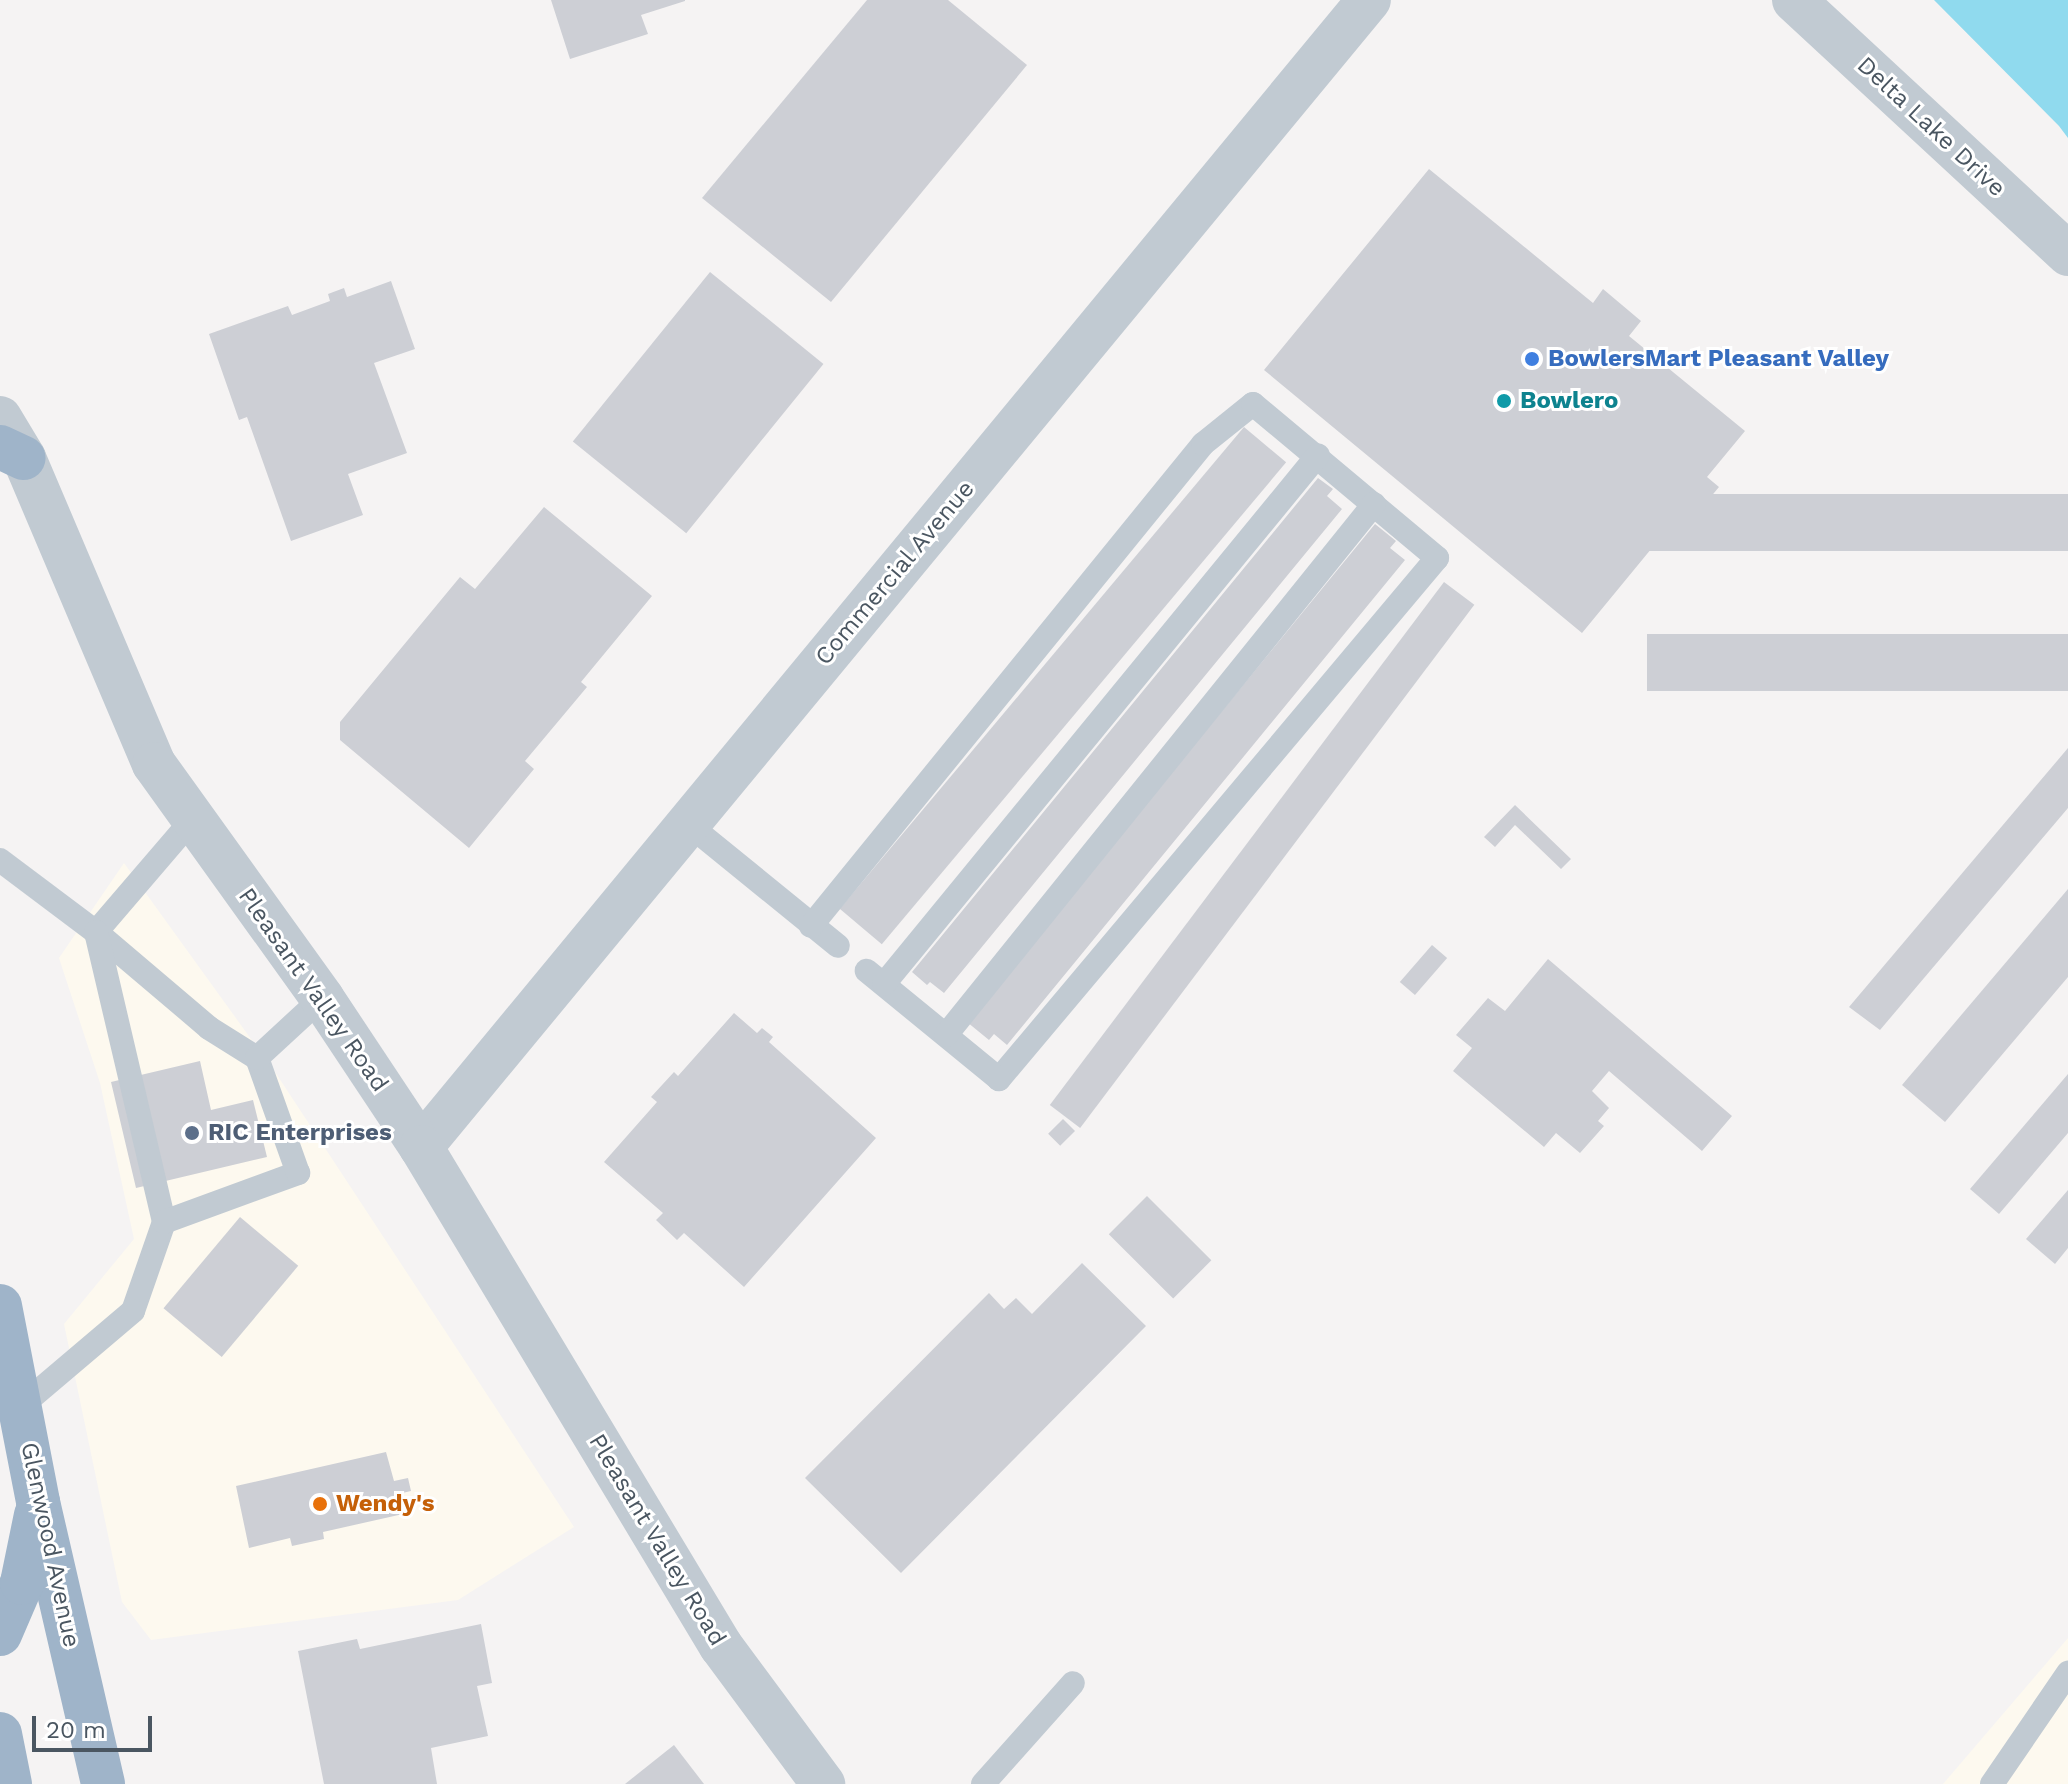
<!DOCTYPE html>
<style>
body{margin:0}
#map{position:relative;width:2068px;height:1784px;overflow:hidden;background:#f5f3f3;font-family:"Work Sans",sans-serif}
div>[style]{position:absolute}
[style*='--x']{left:calc(var(--x)*1px);top:calc(var(--y)*1px);width:calc(var(--w)*1px);rotate:calc(var(--a)*1deg)}
.commercial>*{inset:0;background:#fdf9ef}
.water>*{inset:0;background:#90daee}
.building>*{inset:0;background:#cdcfd5;transform-origin:0 0}
.service>*{height:24px;margin:-12px;padding:0 12px;transform-origin:12px;border-radius:12px;background:#c1cad2}
.minor>*{height:44px;margin:-22px;padding:0 22px;transform-origin:22px;border-radius:22px;background:#c1cad2}
.tertiary>*{height:44px;margin:-22px;padding:0 22px;transform-origin:22px;border-radius:22px;background:#c1cad2}
.trunk>*{height:44px;margin:-22px;padding:0 22px;transform-origin:22px;border-radius:22px;background:#9fb4c9}
.dots>*{width:22px;height:22px;translate:-50% -50%;box-sizing:border-box;border:4px solid #fff;border-radius:50%}
span{translate:-50% -50%;white-space:nowrap;text-align:center;line-height:1.15;-webkit-text-stroke:6px #fff;paint-order:stroke}
.street-label{font-size:24px;color:#4a5661}
.shop-label{font-size:24px;color:#366cbe;font-weight:700}
.left{translate:0 -50%;text-align:left}
.culture-label{font-size:24px;color:#0d838f;font-weight:700}
.service-label{font-size:24px;color:#4e5e75;font-weight:700}
.food-label{font-size:24px;color:#c56008;font-weight:700}
.scale{position:absolute;left:32px;top:1716px;width:120px;height:36px;box-sizing:border-box;border:4px solid #4a5661;border-top:0;padding-left:10px;font-size:24px;line-height:28px;white-space:nowrap;color:#4a5661;-webkit-text-stroke:6px #fff;paint-order:stroke}
</style>
<div id="map">
<div class="commercial">
<div style="clip-path:polygon(124px 863px,277px 1075px,574px 1527px,458px 1600px,151px 1640px,122px 1602px,64px 1324px,134px 1239px,100px 1083px,59px 958px)"></div>
<div style="clip-path:polygon(2068px 1638px,2068px 1784px,1943px 1784px)"></div>
</div>
<div class="water">
<div style="clip-path:polygon(1934px 0,2068px 0,2068px 138px,2059px 126px)"></div>
</div>
<div class="building">
<div style="clip-path:polygon(551px 0,685px 0,685px 1px,641px 15px,648px 34px,570px 59px)"></div>
<div style="clip-path:polygon(867px 0,948px 0,1027px 65px,831px 302px,702px 198px)"></div>
<div style="clip-path:polygon(1429px 169px,1593px 303px,1603px 289px,1641px 321px,1629px 336px,1745px 431px,1707px 477px,1719px 487px,1694px 517px,1684px 509px,1582px 633px,1264px 370px)"></div>
<div style="left:710px;top:272px;width:146px;height:218px;rotate:39deg"></div>
<div style="clip-path:polygon(391px 281px,415px 349px,374px 363px,407px 453px,348px 474px,363px 515px,291px 541px,247px 417px,239px 420px,209px 334px,288px 306px,292px 315px,330px 301px,328px 294px,344px 288px,347px 297px)"></div>
<div style="left:1244px;top:427px;width:55px;height:629px;rotate:40deg"></div>
<div style="clip-path:polygon(1318px 478px,1333px 489px,1327px 496px,1342px 509px,944px 993px,930px 982px,927px 985px,912px 972px)"></div>
<div style="left:2068px;top:494px;width:57px;height:540px;rotate:90deg"></div>
<div style="clip-path:polygon(544px 507px,652px 596px,581px 682px,587px 687px,525px 761px,534px 769px,469px 848px,340px 740px,340px 722px,460px 577px,475px 589px)"></div>
<div style="clip-path:polygon(1375px 524px,1396px 541px,1390px 548px,1405px 560px,1007px 1045px,994px 1034px,989px 1040px,967px 1022px)"></div>
<div style="left:1444px;top:582px;width:38px;height:655px;rotate:37deg"></div>
<div style="left:2068px;top:634px;width:57px;height:421px;rotate:90deg"></div>
<div style="clip-path:polygon(2068px 748px,2068px 808px,1880px 1030px,1849px 1007px)"></div>
<div style="clip-path:polygon(1515px 805px,1571px 859px,1561px 869px,1515px 825px,1495px 847px,1484px 837px)"></div>
<div style="clip-path:polygon(2068px 889px,2068px 977px,1945px 1122px,1902px 1085px)"></div>
<div style="left:1432px;top:945px;width:20px;height:49px;rotate:41deg"></div>
<div style="clip-path:polygon(1548px 959px,1732px 1116px,1702px 1151px,1609px 1071px,1592px 1091px,1609px 1108px,1598px 1121px,1604px 1126px,1580px 1153px,1556px 1133px,1544px 1147px,1453px 1071px,1472px 1048px,1456px 1035px,1488px 998px,1505px 1011px)"></div>
<div style="clip-path:polygon(734px 1013px,757px 1033px,762px 1028px,773px 1037px,769px 1042px,876px 1138px,744px 1287px,684px 1233px,677px 1240px,656px 1220px,663px 1213px,604px 1162px,657px 1102px,651px 1097px,674px 1072px,678px 1076px)"></div>
<div style="clip-path:polygon(200px 1061px,211px 1110px,253px 1100px,267px 1157px,136px 1188px,111px 1082px)"></div>
<div style="clip-path:polygon(2068px 1074px,2068px 1133px,1999px 1214px,1970px 1189px)"></div>
<div style="left:1063px;top:1119px;width:17px;height:21px;rotate:45deg"></div>
<div style="clip-path:polygon(2068px 1190px,2068px 1248px,2055px 1264px,2026px 1239px)"></div>
<div style="left:1147px;top:1196px;width:91px;height:54px;rotate:45deg"></div>
<div style="left:240px;top:1217px;width:76px;height:119px;rotate:40deg"></div>
<div style="clip-path:polygon(1082px 1263px,1146px 1326px,901px 1573px,805px 1478px,989px 1293px,1004px 1309px,1016px 1298px,1032px 1314px)"></div>
<div style="clip-path:polygon(386px 1452px,394px 1481px,408px 1478px,411px 1491px,398px 1494px,403px 1514px,323px 1532px,324px 1539px,292px 1546px,290px 1538px,249px 1548px,236px 1486px)"></div>
<div style="clip-path:polygon(481px 1624px,492px 1683px,477px 1686px,488px 1736px,431px 1748px,437px 1784px,324px 1784px,298px 1651px,357px 1639px,360px 1649px)"></div>
<div style="clip-path:polygon(674px 1745px,704px 1784px,625px 1784px)"></div>
</div>
<div class="service">
<div style="--x:192;--y:820;--w:148;--a:130.6"></div>
<div style="--x:96;--y:932;--w:148;--a:40.3"></div>
<div style="--x:209;--y:1028;--w:57;--a:32"></div>
<div style="--x:688;--y:824;--w:193;--a:39.1"></div>
<div style="--x:0;--y:860;--w:120;--a:36.9"></div>
<div style="--x:96;--y:932;--w:298;--a:76.8"></div>
<div style="--x:164;--y:1222;--w:94;--a:109.2"></div>
<div style="--x:133;--y:1311;--w:148;--a:139.7"></div>
<div style="--x:811;--y:926;--w:621;--a:-50.88"></div>
<div style="--x:1203;--y:444;--w:64;--a:-38.7"></div>
<div style="--x:1253;--y:404;--w:240;--a:39.9"></div>
<div style="--x:1437;--y:558;--w:681;--a:130.05"></div>
<div style="--x:999;--y:1079;--w:171;--a:-140.7"></div>
<div style="--x:884;--y:984;--w:684;--a:-50.63"></div>
<div style="--x:946;--y:1035;--w:682;--a:-51.13"></div>
<div style="--x:164;--y:1222;--w:143;--a:-20.1"></div>
<div style="--x:298;--y:1173;--w:122;--a:-109.6"></div>
<div style="--x:257;--y:1058;--w:88;--a:-42.7"></div>
<div style="--x:983;--y:1784;--w:135;--a:-48.3"></div>
<div style="--x:1992;--y:1784;--w:135;--a:-55.6"></div>
</div>
<div class="minor">
<div style="--x:1794;--y:0;--w:374;--a:42.8"></div>
<div style="--x:421;--y:1147;--w:1488;--a:-50.43"></div>
</div>
<div class="tertiary">
<div style="--x:0;--y:418;--w:47;--a:59"></div>
<div style="--x:24;--y:458;--w:332;--a:67"></div>
<div style="--x:154;--y:764;--w:288;--a:54.3"></div>
<div style="--x:322;--y:998;--w:179;--a:56.4"></div>
<div style="--x:421;--y:1147;--w:582;--a:58.99"></div>
<div style="--x:721;--y:1646;--w:172;--a:53.5"></div>
</div>
<div class="trunk">
<div style="--x:0;--y:447;--w:26;--a:25"></div>
<div style="--x:0;--y:1306;--w:200;--a:79"></div>
<div style="--x:38;--y:1502;--w:289;--a:77"></div>
<div style="--x:0;--y:1634;--w:56;--a:-66.7"></div>
<div style="--x:22;--y:1583;--w:69;--a:-78.4"></div>
<div style="--x:0;--y:1734;--w:51;--a:78.7"></div>
</div>
<div class="dots">
<div style="left:1532px;top:359px;background:#3f7fe0"></div>
<div style="left:1504px;top:401px;background:#0f9aa8"></div>
<div style="left:192px;top:1133px;background:#5c6f8a"></div>
<div style="left:320px;top:1504px;background:#e8710a"></div>
</div>
<div class="street-label">
<span style="left:1931px;top:127px;rotate:43deg">Delta Lake Drive</span>
<span style="left:895px;top:573px;rotate:-50deg">Commercial Avenue</span>
<span style="left:313px;top:990px;rotate:55deg">Pleasant Valley Road</span>
<span style="left:657px;top:1540px;rotate:59deg">Pleasant Valley Road</span>
<span style="left:50px;top:1545px;rotate:78deg">Glenwood Avenue</span>
</div>
<div class="shop-label">
<span class="left" style="left:1548px;top:359px">BowlersMart Pleasant Valley</span>
</div>
<div class="culture-label">
<span class="left" style="left:1520px;top:401px">Bowlero</span>
</div>
<div class="service-label">
<span class="left" style="left:208px;top:1133px">RIC Enterprises</span>
</div>
<div class="food-label">
<span class="left" style="left:336px;top:1504px">Wendy's</span>
</div>
<div class="scale">20 m</div>
</div>
